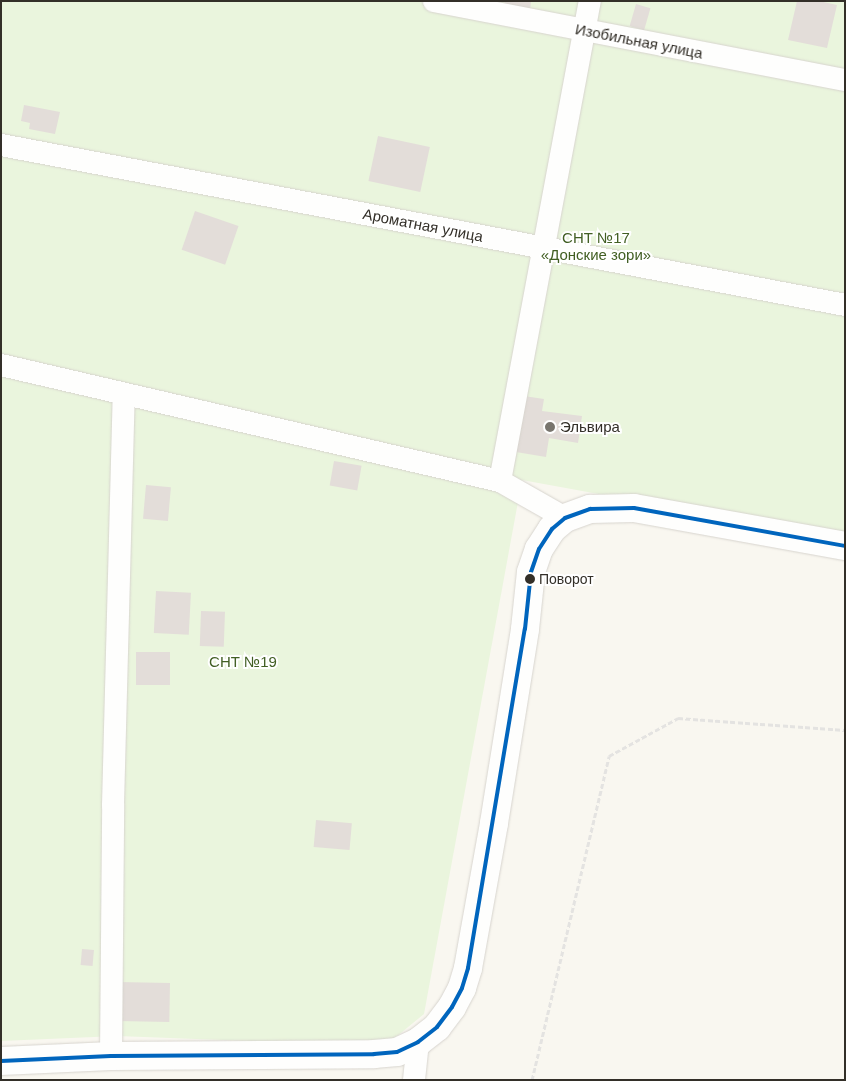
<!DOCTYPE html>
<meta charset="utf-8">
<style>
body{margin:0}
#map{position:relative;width:846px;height:1081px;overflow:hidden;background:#f9f7f0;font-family:Arial,sans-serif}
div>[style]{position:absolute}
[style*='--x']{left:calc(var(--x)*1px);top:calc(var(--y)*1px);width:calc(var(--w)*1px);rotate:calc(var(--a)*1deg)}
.green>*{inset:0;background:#eaf5dd}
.building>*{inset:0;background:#e3ddd9;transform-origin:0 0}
.path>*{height:3px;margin-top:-1.5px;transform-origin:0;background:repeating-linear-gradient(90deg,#e4e3e1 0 5px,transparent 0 7.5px)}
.roads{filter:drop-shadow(0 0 1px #d7d4ce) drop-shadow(0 0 1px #d7d4ce)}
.minor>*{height:22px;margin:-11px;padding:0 11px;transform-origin:11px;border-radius:11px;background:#fefefd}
.major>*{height:28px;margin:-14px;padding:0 14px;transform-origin:14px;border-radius:14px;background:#fefefd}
.bus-1>*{height:4px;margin:-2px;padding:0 2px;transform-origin:2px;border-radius:2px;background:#0065bd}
.dots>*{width:14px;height:14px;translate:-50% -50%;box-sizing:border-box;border:2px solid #fff;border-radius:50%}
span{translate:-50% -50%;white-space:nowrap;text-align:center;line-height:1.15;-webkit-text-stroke:4px #fff;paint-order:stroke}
.bus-label{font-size:14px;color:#332f28}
.left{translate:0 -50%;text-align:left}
.street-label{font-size:15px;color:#332f28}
.park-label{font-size:15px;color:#425f24}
.poi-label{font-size:15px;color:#332f28}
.frame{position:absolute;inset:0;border:2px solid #332f28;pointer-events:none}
</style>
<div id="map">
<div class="green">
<div style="clip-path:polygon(1px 1px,845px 1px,845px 539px,522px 480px,424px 1014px,385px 1046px,117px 1036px,1px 1041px)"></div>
</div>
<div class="building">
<div style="clip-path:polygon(505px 1px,531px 1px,530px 11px,504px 7px)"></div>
<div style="clip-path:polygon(797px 1px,819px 1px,837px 5px,827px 48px,788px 40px)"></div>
<div style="left:636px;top:4px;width:15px;height:23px;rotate:16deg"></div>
<div style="clip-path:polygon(24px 105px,60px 112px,55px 134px,29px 129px,30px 123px,21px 121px)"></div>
<div style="left:378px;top:136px;width:53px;height:46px;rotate:12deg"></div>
<div style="left:195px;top:211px;width:46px;height:41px;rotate:19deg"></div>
<div style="clip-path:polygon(524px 396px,544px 399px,542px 411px,582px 416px,578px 443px,549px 438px,546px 457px,516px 452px)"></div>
<div style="left:334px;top:461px;width:28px;height:25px;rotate:10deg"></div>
<div style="left:146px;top:485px;width:25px;height:34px;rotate:5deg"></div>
<div style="left:156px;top:591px;width:35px;height:42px;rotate:3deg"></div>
<div style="left:201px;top:611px;width:24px;height:35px;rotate:2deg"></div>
<div style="left:136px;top:652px;width:34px;height:33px"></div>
<div style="left:316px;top:820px;width:36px;height:27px;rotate:5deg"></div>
<div style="left:82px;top:949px;width:12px;height:16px;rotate:5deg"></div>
<div style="left:118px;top:982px;width:52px;height:39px;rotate:1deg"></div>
</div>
<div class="path">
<div style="--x:532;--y:1080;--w:333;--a:-76.6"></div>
<div style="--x:609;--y:756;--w:79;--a:-28.8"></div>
<div style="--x:678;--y:718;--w:167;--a:4.1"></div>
</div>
<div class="roads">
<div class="minor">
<div style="--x:434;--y:1;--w:419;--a:10.9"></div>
<div style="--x:1;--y:145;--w:859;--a:10.73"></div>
<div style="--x:1;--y:365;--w:512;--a:13.09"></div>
<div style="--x:500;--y:481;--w:75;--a:29.6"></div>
<div style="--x:500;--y:481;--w:488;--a:-79.4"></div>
<div style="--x:111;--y:1056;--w:251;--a:-89.5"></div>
<div style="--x:113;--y:805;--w:411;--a:-88.5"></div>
<div style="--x:414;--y:1080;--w:38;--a:-84"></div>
</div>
<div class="major">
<div style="--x:1;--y:1061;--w:110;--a:-2.6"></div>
<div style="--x:111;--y:1056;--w:263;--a:-0.4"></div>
<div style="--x:374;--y:1054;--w:23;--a:-5"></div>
<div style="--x:397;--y:1052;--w:23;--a:-25"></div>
<div style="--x:418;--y:1042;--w:24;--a:-38"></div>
<div style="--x:437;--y:1027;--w:25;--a:-53"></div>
<div style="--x:452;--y:1007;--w:21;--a:-62"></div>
<div style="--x:462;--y:988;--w:21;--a:-73"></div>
<div style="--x:468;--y:968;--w:147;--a:-79.8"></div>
<div style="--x:494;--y:823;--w:196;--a:-80.9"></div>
<div style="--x:525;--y:629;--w:57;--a:-84"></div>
<div style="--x:531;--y:572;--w:24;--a:-71"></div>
<div style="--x:539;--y:549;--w:24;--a:-57"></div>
<div style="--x:552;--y:529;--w:17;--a:-40"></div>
<div style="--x:565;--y:518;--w:27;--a:-20"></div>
<div style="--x:590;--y:509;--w:44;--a:-1.3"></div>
<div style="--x:634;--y:508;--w:214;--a:10.2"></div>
</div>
</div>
<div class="bus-1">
<div style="--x:1;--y:1061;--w:110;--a:-2.6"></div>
<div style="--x:111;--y:1056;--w:263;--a:-0.4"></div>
<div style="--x:374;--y:1054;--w:23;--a:-5"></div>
<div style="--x:397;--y:1052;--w:23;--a:-25"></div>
<div style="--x:418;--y:1042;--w:24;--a:-38"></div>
<div style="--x:437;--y:1027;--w:25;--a:-53"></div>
<div style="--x:452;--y:1007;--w:21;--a:-62"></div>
<div style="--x:462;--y:988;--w:21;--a:-73"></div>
<div style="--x:468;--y:968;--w:344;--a:-80.5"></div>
<div style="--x:525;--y:629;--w:57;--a:-84"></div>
<div style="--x:531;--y:572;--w:24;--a:-71"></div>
<div style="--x:539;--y:549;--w:24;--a:-57"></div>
<div style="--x:552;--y:529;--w:17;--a:-40"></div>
<div style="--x:565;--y:518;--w:27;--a:-20"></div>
<div style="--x:590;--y:509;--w:44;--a:-1.3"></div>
<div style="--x:634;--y:508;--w:214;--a:10.2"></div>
</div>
<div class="dots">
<div style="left:550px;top:427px;background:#78756e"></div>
<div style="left:530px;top:579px;background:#332f28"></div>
</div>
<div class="bus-label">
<span class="left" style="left:539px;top:579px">Поворот</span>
</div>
<div class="street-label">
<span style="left:639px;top:41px;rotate:11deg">Изобильная улица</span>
<span style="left:423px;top:225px;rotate:11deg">Ароматная улица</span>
</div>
<div class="park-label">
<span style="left:596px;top:246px">СНТ №17<br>«Донские зори»</span>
<span style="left:243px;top:662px">СНТ №19</span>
</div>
<div class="poi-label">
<span class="left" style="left:560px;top:427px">Эльвира</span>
</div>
<div class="frame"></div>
</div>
